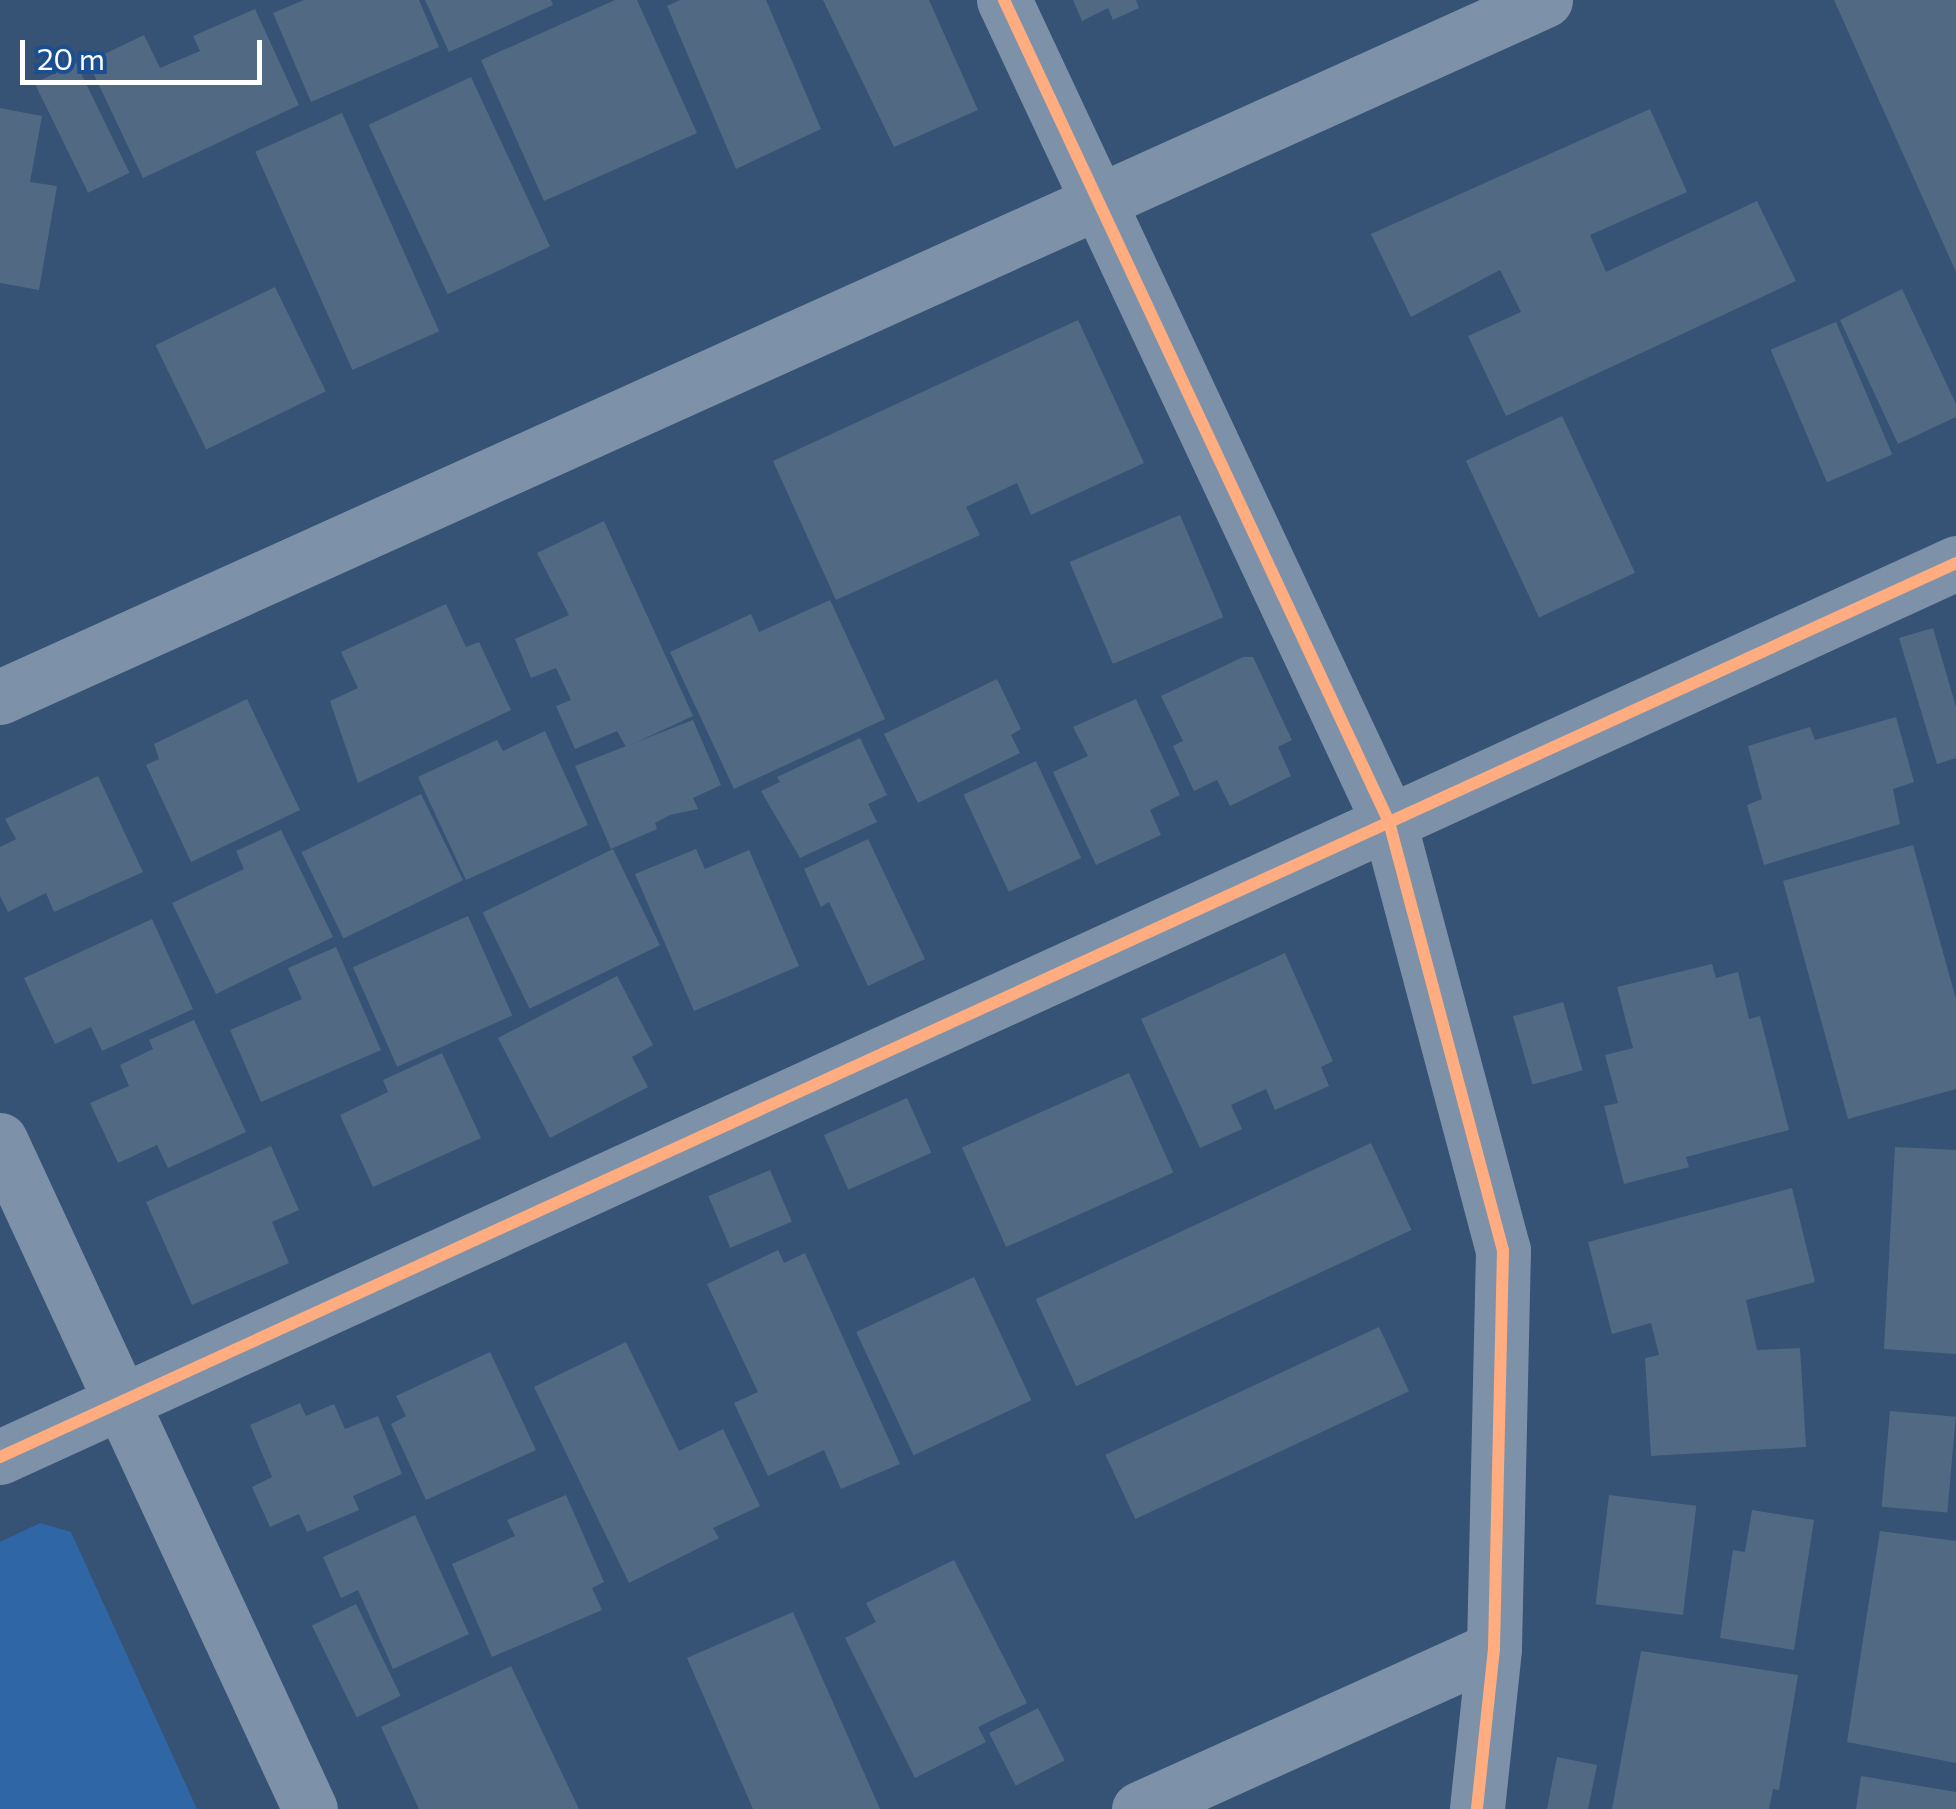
<!DOCTYPE html>
<style>
body{margin:0}
#map{position:relative;width:1956px;height:1809px;overflow:hidden;background:#365274;font-family:Commissioner,sans-serif}
div>[style]{position:absolute}
[style*='--x']{left:calc(var(--x)*1px);top:calc(var(--y)*1px);width:calc(var(--w)*1px);rotate:calc(var(--a)*1deg)}
.green>*{inset:0;background:#2f66a5}
.building>*{inset:0;background:#526984;transform-origin:0 0}
.minor>*{height:55px;margin:-27.5px;padding:0 27.5px;transform-origin:27.5px;border-radius:27.5px;background:#7d92a8}
.tertiary>*{height:55px;margin:-27.5px;padding:0 27.5px;transform-origin:27.5px;border-radius:27.5px;background:#7d92a8}
.cycleway>*{height:12px;margin:-6px;padding:0 6px;transform-origin:6px;border-radius:6px;background:#ffac80}
span{translate:-50% -50%;white-space:nowrap;text-align:center;line-height:1.15;-webkit-text-stroke:8px #1b4f8f;paint-order:stroke}
.scale{position:absolute;left:20px;top:40px;width:242px;height:45px;box-sizing:border-box;border:5px solid #fff;border-top:0;padding-left:12px;font-size:30px;line-height:35px;white-space:nowrap;color:#fff;-webkit-text-stroke:8px #1b4f8f;paint-order:stroke}
</style>
<div id="map">
<div class="green">
<div style="clip-path:polygon(40px 1523px,71px 1532px,197px 1809px,0 1809px,0 1542px)"></div>
</div>
<div class="building">
<div style="clip-path:polygon(304px 0,419px 0,439px 47px,311px 102px,273px 13px)"></div>
<div style="clip-path:polygon(425px 0,551px 0,553px 5px,449px 52px)"></div>
<div style="clip-path:polygon(615px 0,637px 0,697px 133px,544px 201px,481px 60px)"></div>
<div style="clip-path:polygon(680px 0,766px 0,821px 129px,736px 169px,667px 6px)"></div>
<div style="clip-path:polygon(823px 0,929px 0,978px 110px,894px 147px)"></div>
<div style="clip-path:polygon(1073px 0,1136px 0,1139px 8px,1113px 20px,1108px 8px,1082px 21px)"></div>
<div style="clip-path:polygon(1834px 0,1956px 0,1956px 272px)"></div>
<div style="clip-path:polygon(255px 9px,299px 105px,143px 178px,88px 62px,144px 35px,160px 68px,200px 51px,193px 36px)"></div>
<div style="left:76px;top:63px;width:122px;height:46px;rotate:64deg"></div>
<div style="left:471px;top:77px;width:187px;height:113px;rotate:65deg"></div>
<div style="clip-path:polygon(0 108px,42px 116px,30px 182px,57px 186px,39px 290px,0 283px)"></div>
<div style="clip-path:polygon(1650px 109px,1687px 192px,1590px 235px,1606px 272px,1757px 201px,1796px 281px,1506px 416px,1468px 336px,1521px 312px,1500px 270px,1411px 317px,1371px 234px)"></div>
<div style="left:342px;top:113px;width:239px;height:95px;rotate:66deg"></div>
<div style="left:275px;top:287px;width:116px;height:133px;rotate:64deg"></div>
<div style="clip-path:polygon(1902px 289px,1956px 404px,1956px 417px,1898px 444px,1840px 320px)"></div>
<div style="clip-path:polygon(1078px 320px,1144px 463px,1031px 515px,1017px 483px,966px 507px,980px 535px,836px 600px,773px 461px)"></div>
<div style="left:1836px;top:322px;width:144px;height:71px;rotate:67deg"></div>
<div style="left:1562px;top:416px;width:173px;height:106px;rotate:65deg"></div>
<div style="left:1180px;top:515px;width:111px;height:120px;rotate:67deg"></div>
<div style="clip-path:polygon(604px 521px,693px 716px,626px 747px,617px 731px,575px 749px,556px 706px,571px 700px,556px 668px,531px 678px,515px 639px,569px 615px,537px 553px)"></div>
<div style="clip-path:polygon(830px 600px,885px 719px,734px 789px,670px 652px,751px 614px,759px 632px)"></div>
<div style="clip-path:polygon(446px 604px,466px 647px,479px 642px,511px 710px,358px 783px,330px 701px,358px 688px,341px 652px)"></div>
<div style="clip-path:polygon(1933px 628px,1956px 707px,1956px 758px,1937px 764px,1899px 638px)"></div>
<div style="clip-path:polygon(1243px 657px,1253px 657px,1292px 740px,1278px 747px,1291px 776px,1230px 806px,1217px 780px,1194px 791px,1173px 746px,1183px 741px,1161px 696px)"></div>
<div style="clip-path:polygon(997px 679px,1021px 729px,1011px 735px,1020px 753px,918px 803px,884px 734px)"></div>
<div style="clip-path:polygon(247px 699px,300px 810px,191px 862px,146px 765px,159px 759px,154px 744px)"></div>
<div style="clip-path:polygon(1136px 699px,1180px 795px,1150px 810px,1161px 835px,1096px 865px,1053px 772px,1088px 756px,1073px 727px)"></div>
<div style="clip-path:polygon(1896px 717px,1914px 782px,1893px 789px,1900px 824px,1764px 865px,1747px 805px,1762px 799px,1748px 746px,1810px 727px,1815px 740px)"></div>
<div style="clip-path:polygon(693px 720px,721px 785px,693px 798px,698px 809px,670px 815px,655px 823px,657px 829px,611px 849px,575px 766px)"></div>
<div style="clip-path:polygon(545px 731px,588px 825px,466px 880px,418px 777px,497px 740px,503px 751px)"></div>
<div style="clip-path:polygon(860px 738px,887px 795px,868px 804px,877px 822px,800px 858px,761px 791px,780px 782px,777px 777px)"></div>
<div style="left:1036px;top:761px;width:107px;height:80px;rotate:65deg"></div>
<div style="clip-path:polygon(98px 776px,143px 872px,54px 912px,46px 893px,8px 912px,0 896px,0 847px,16px 839px,5px 819px)"></div>
<div style="left:421px;top:794px;width:96px;height:133px;rotate:64deg"></div>
<div style="clip-path:polygon(281px 830px,333px 937px,216px 994px,172px 903px,244px 869px,236px 851px)"></div>
<div style="clip-path:polygon(868px 839px,925px 959px,868px 986px,829px 902px,821px 907px,804px 869px)"></div>
<div style="clip-path:polygon(1913px 845px,1956px 999px,1956px 1089px,1848px 1119px,1783px 881px)"></div>
<div style="left:613px;top:849px;width:107px;height:145px;rotate:64deg"></div>
<div style="clip-path:polygon(696px 849px,705px 869px,749px 850px,799px 966px,694px 1011px,635px 874px)"></div>
<div style="left:468px;top:916px;width:109px;height:126px;rotate:66deg"></div>
<div style="clip-path:polygon(152px 919px,193px 1009px,102px 1051px,91px 1027px,55px 1044px,24px 978px)"></div>
<div style="clip-path:polygon(336px 947px,381px 1050px,261px 1102px,230px 1030px,302px 999px,288px 968px)"></div>
<div style="clip-path:polygon(1285px 953px,1333px 1061px,1321px 1067px,1329px 1086px,1275px 1110px,1266px 1089px,1231px 1105px,1242px 1129px,1200px 1148px,1141px 1019px)"></div>
<div style="clip-path:polygon(1712px 964px,1716px 978px,1738px 972px,1749px 1019px,1760px 1016px,1789px 1130px,1686px 1157px,1689px 1167px,1624px 1184px,1604px 1106px,1618px 1103px,1605px 1055px,1633px 1048px,1617px 987px)"></div>
<div style="clip-path:polygon(617px 976px,653px 1045px,632px 1057px,648px 1087px,550px 1138px,498px 1038px)"></div>
<div style="left:1563px;top:1002px;width:71px;height:52px;rotate:74deg"></div>
<div style="clip-path:polygon(194px 1020px,246px 1132px,168px 1168px,157px 1145px,118px 1163px,90px 1103px,129px 1086px,120px 1065px,153px 1049px,149px 1040px)"></div>
<div style="clip-path:polygon(442px 1053px,481px 1138px,373px 1187px,340px 1115px,388px 1092px,383px 1080px)"></div>
<div style="left:1129px;top:1073px;width:109px;height:183px;rotate:66deg"></div>
<div style="left:907px;top:1098px;width:60px;height:91px;rotate:66deg"></div>
<div style="left:1371px;top:1143px;width:96px;height:370px;rotate:65deg"></div>
<div style="clip-path:polygon(271px 1146px,299px 1210px,272px 1222px,289px 1263px,192px 1305px,146px 1202px)"></div>
<div style="clip-path:polygon(1895px 1147px,1956px 1150px,1956px 1354px,1884px 1349px)"></div>
<div style="left:770px;top:1170px;width:56px;height:67px;rotate:67deg"></div>
<div style="clip-path:polygon(1792px 1188px,1815px 1282px,1746px 1300px,1757px 1350px,1800px 1348px,1806px 1447px,1651px 1456px,1645px 1358px,1659px 1355px,1651px 1323px,1612px 1334px,1588px 1242px)"></div>
<div style="clip-path:polygon(778px 1250px,784px 1263px,805px 1253px,900px 1464px,841px 1489px,824px 1450px,768px 1476px,734px 1403px,758px 1392px,707px 1284px)"></div>
<div style="left:974px;top:1277px;width:136px;height:130px;rotate:65deg"></div>
<div style="left:1379px;top:1327px;width:71px;height:302px;rotate:65deg"></div>
<div style="clip-path:polygon(626px 1342px,679px 1451px,723px 1429px,760px 1506px,713px 1528px,719px 1538px,629px 1583px,534px 1387px)"></div>
<div style="clip-path:polygon(490px 1352px,536px 1450px,426px 1500px,391px 1424px,406px 1416px,396px 1396px)"></div>
<div style="clip-path:polygon(300px 1403px,306px 1416px,334px 1404px,345px 1429px,378px 1416px,402px 1474px,353px 1496px,359px 1510px,307px 1532px,299px 1514px,270px 1527px,252px 1487px,272px 1477px,250px 1425px)"></div>
<div style="left:1890px;top:1411px;width:66px;height:96px;rotate:5deg"></div>
<div style="clip-path:polygon(566px 1495px,604px 1582px,592px 1588px,602px 1610px,492px 1657px,452px 1564px,515px 1536px,507px 1520px)"></div>
<div style="left:1609px;top:1495px;width:88px;height:110px;rotate:7deg"></div>
<div style="clip-path:polygon(1752px 1510px,1814px 1520px,1794px 1650px,1720px 1638px,1733px 1550px,1745px 1552px)"></div>
<div style="clip-path:polygon(415px 1515px,469px 1634px,393px 1669px,358px 1590px,341px 1598px,323px 1557px)"></div>
<div style="clip-path:polygon(1880px 1531px,1956px 1541px,1956px 1763px,1847px 1742px)"></div>
<div style="clip-path:polygon(954px 1560px,1027px 1703px,978px 1727px,986px 1742px,915px 1778px,845px 1638px,876px 1622px,866px 1603px)"></div>
<div style="left:356px;top:1604px;width:102px;height:49px;rotate:64deg"></div>
<div style="clip-path:polygon(793px 1612px,880px 1809px,753px 1809px,687px 1658px)"></div>
<div style="clip-path:polygon(1641px 1651px,1798px 1675px,1779px 1790px,1773px 1789px,1769px 1809px,1612px 1809px)"></div>
<div style="clip-path:polygon(511px 1666px,579px 1809px,419px 1809px,381px 1727px)"></div>
<div style="left:1038px;top:1708px;width:59px;height:55px;rotate:63deg"></div>
<div style="clip-path:polygon(1557px 1757px,1597px 1765px,1588px 1809px,1547px 1809px)"></div>
<div style="clip-path:polygon(1861px 1776px,1956px 1792px,1956px 1809px,1856px 1809px)"></div>
</div>
<div class="minor">
<div style="--x:1004;--y:0;--w:908;--a:64.9"></div>
<div style="--x:1389;--y:822;--w:443;--a:75.1"></div>
<div style="--x:1503;--y:1250;--w:399;--a:91.3"></div>
<div style="--x:1494;--y:1649;--w:161;--a:96.1"></div>
<div style="--x:0;--y:1457;--w:2151;--a:-24.56"></div>
<div style="--x:1139;--y:1809;--w:389;--a:-24.3"></div>
</div>
<div class="tertiary">
<div style="--x:0;--y:697;--w:1695;--a:-24.28"></div>
<div style="--x:0;--y:1140;--w:737;--a:65.14"></div>
</div>
<div class="cycleway">
<div style="--x:1004;--y:0;--w:908;--a:64.9"></div>
<div style="--x:1389;--y:822;--w:443;--a:75.1"></div>
<div style="--x:1503;--y:1250;--w:399;--a:91.3"></div>
<div style="--x:1494;--y:1649;--w:161;--a:96.1"></div>
<div style="--x:0;--y:1457;--w:2151;--a:-24.56"></div>
</div>
<div class="scale">20 m</div>
</div>
